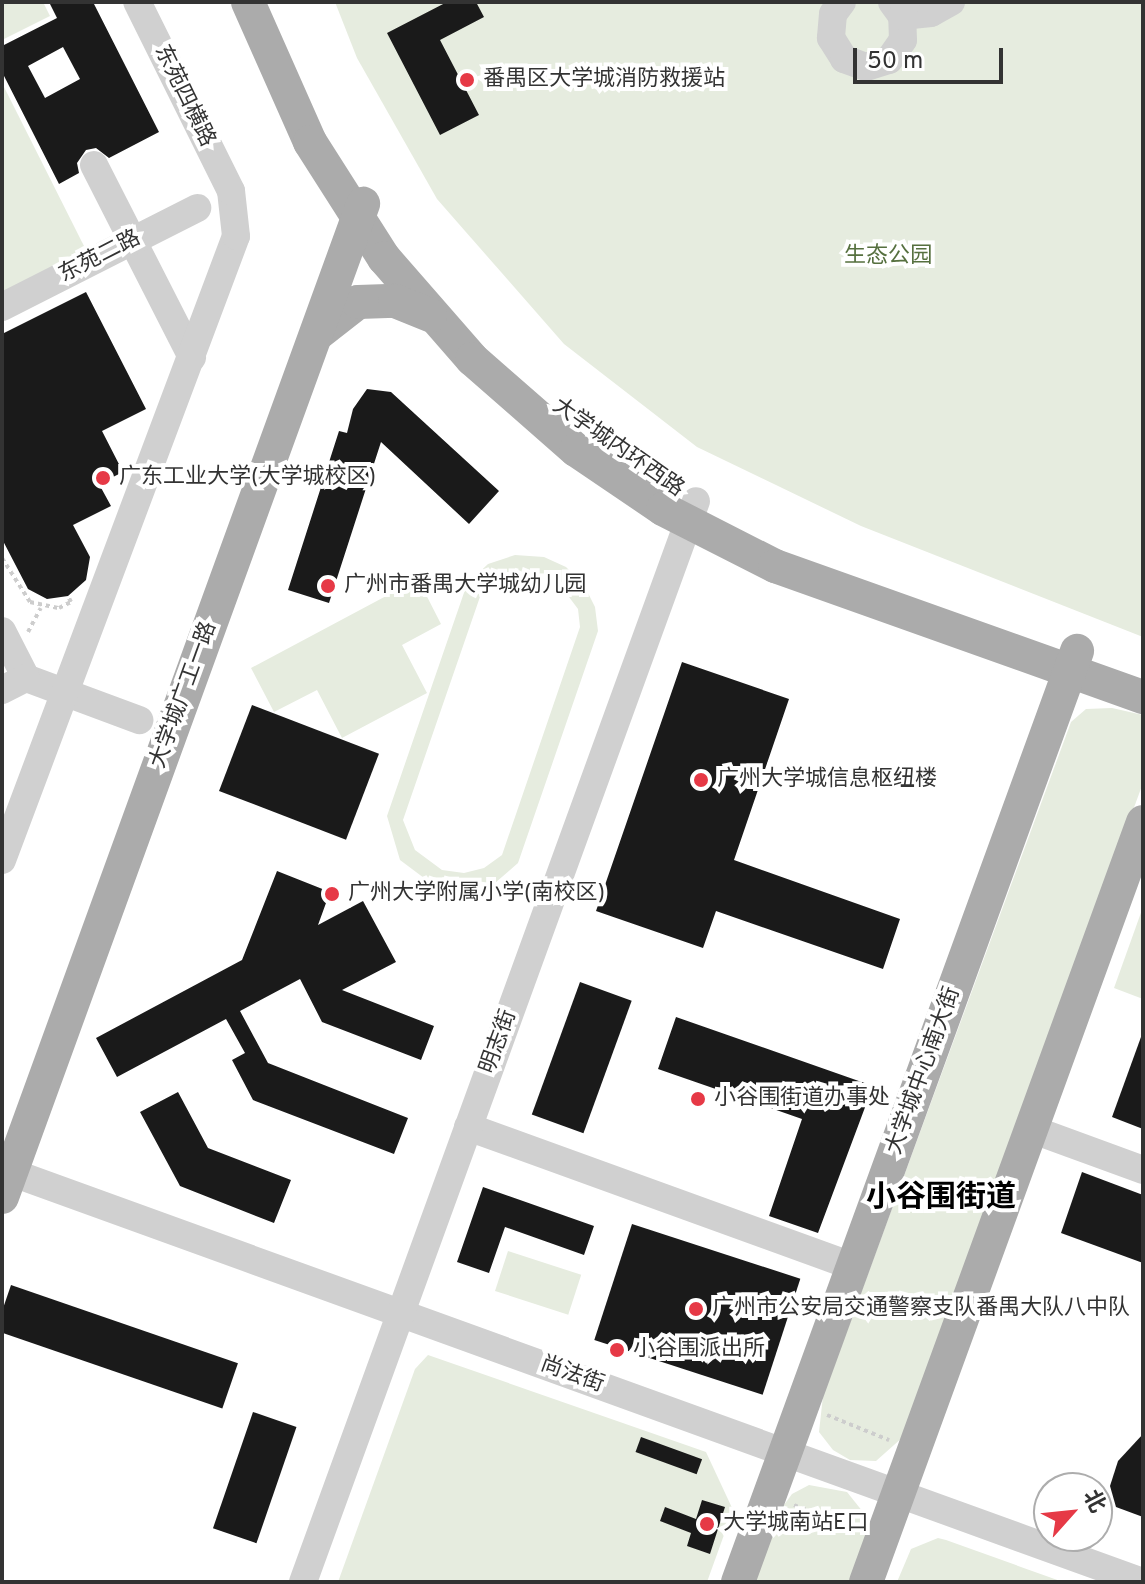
<!DOCTYPE html>
<meta charset="utf-8">
<style>
body{margin:0}
#map{position:relative;width:1145px;height:1584px;overflow:hidden;background:#fff;font-family:Overpass,"Noto Sans SC",sans-serif}
div>[style]{position:absolute}
[style*='--x']{left:calc(var(--x)*1px);top:calc(var(--y)*1px);width:calc(var(--w)*1px);rotate:calc(var(--a)*1deg)}
.green>*{inset:0;background:#e6ecdf;transform-origin:0 0}
.building>*{inset:0;background:#1a1a1a;transform-origin:0 0}
.path>*{height:4px;margin-top:-2px;transform-origin:0;background:repeating-linear-gradient(90deg,#cdcdcd 0 4px,transparent 0 8px)}
.minor>*{height:28px;margin:-14px;padding:0 14px;transform-origin:14px;border-radius:14px;background:#d0d0d0}
.major>*{height:34px;margin:-17px;padding:0 17px;transform-origin:17px;border-radius:17px;background:#ababab}
.dots>*{width:22px;height:22px;translate:-50% -50%;box-sizing:border-box;border:4px solid #fff;border-radius:50%}
span{translate:-50% -50%;white-space:nowrap;text-align:center;line-height:1.15;-webkit-text-stroke:8px #fff;paint-order:stroke}
.poi-label{font-size:22px;color:#333}
.left{translate:0 -50%;text-align:left}
.street-label{font-size:22px;color:#333}
.park-label{font-size:22px;color:#56703f}
.district-label{font-size:30px;color:#000;font-weight:700}
.frame{position:absolute;inset:0;border:4px solid #333;pointer-events:none}
.north{position:absolute;left:1033px;top:1472px;width:80px;height:80px;box-sizing:border-box;background:#fff;border:2px solid #adadad;border-radius:50%;rotate:63deg;font-size:22px;font-weight:700;line-height:32px;text-align:center;color:#333}
.north::after{content:'';display:block;margin:auto;width:28px;height:36px;background:#e63946;clip-path:polygon(50% 0,100% 100%,50% 72%,0 100%)}
.scale{position:absolute;left:853px;top:48px;width:150px;height:36px;box-sizing:border-box;border:4px solid #333;border-top:0;padding-left:10px;font-size:24px;line-height:28px;white-space:nowrap;color:#333;-webkit-text-stroke:6px #fff;paint-order:stroke}
</style>
<div id="map">
<div class="green">
<div style="clip-path:polygon(2px 2px,43px 2px,50px 16px,2px 40px)"></div>
<div style="clip-path:polygon(335px 2px,1143px 2px,1143px 637px,861px 526px,697px 447px,564px 344px,437px 199px,357px 58px)"></div>
<div style="clip-path:polygon(2px 83px,87px 252px,2px 295px)"></div>
<div style="clip-path:polygon(evenodd,515px 555px,544px 557px,566px 567px,584px 585px,595px 607px,598px 631px,518px 863px,495px 883px,466px 891px,436px 887px,400px 860px,387px 816px,467px 584px,488px 564px,515px 555px,519px 571px,557px 581px,578px 609px,580px 627px,502px 855px,484px 868px,464px 873px,442px 870px,415px 850px,403px 820px,482px 591px,498px 577px,519px 571px)"></div>
<div style="clip-path:polygon(418px 579px,441px 624px,402px 645px,427px 693px,342px 738px,317px 690px,274px 712px,251px 668px)"></div>
<div style="clip-path:polygon(1112px 708px,1143px 715px,1143px 783px,903px 1437px,876px 1461px,850px 1460px,833px 1450px,819px 1432px,823px 1396px,1071px 722px,1086px 709px)"></div>
<div style="clip-path:polygon(1143px 907px,1143px 999px,1114px 988px)"></div>
<div style="left:508px;top:1251px;width:77px;height:42px;rotate:18deg"></div>
<div style="clip-path:polygon(428px 1355px,706px 1452px,733px 1510px,707px 1582px,338px 1582px,415px 1369px)"></div>
<div style="clip-path:polygon(809px 1485px,847px 1492px,863px 1512px,867px 1531px,851px 1582px,755px 1582px,781px 1509px,792px 1494px)"></div>
<div style="clip-path:polygon(938px 1538px,946px 1540px,1063px 1582px,897px 1582px,911px 1549px)"></div>
</div>
<div class="building">
<div style="clip-path:polygon(evenodd,49px 2px,93px 2px,159px 132px,109px 158px,96px 148px,86px 150px,77px 163px,79px 173px,59px 184px,2px 72px,2px 46px,57px 18px,49px 2px,63px 47px,80px 79px,45px 98px,28px 66px,63px 47px)"></div>
<div style="clip-path:polygon(447px 2px,476px 2px,484px 17px,440px 40px,479px 115px,440px 135px,387px 33px)"></div>
<div style="clip-path:polygon(86px 292px,146px 409px,102px 431px,123px 472px,99px 484px,111px 506px,73px 525px,90px 557px,86px 580px,68px 596px,47px 599px,28px 589px,2px 539px,2px 334px)"></div>
<div style="clip-path:polygon(367px 389px,391px 392px,499px 491px,469px 524px,381px 442px,329px 603px,288px 590px,339px 431px,347px 433px,353px 409px)"></div>
<div style="clip-path:polygon(682px 662px,789px 699px,734px 860px,900px 919px,883px 969px,716px 911px,703px 948px,596px 911px)"></div>
<div style="left:252px;top:705px;width:136px;height:92px;rotate:21deg"></div>
<div style="clip-path:polygon(277px 871px,330px 892px,318px 925px,363px 901px,396px 962px,342px 990px,434px 1026px,421px 1060px,322px 1022px,300px 979px,240px 1011px,268px 1063px,408px 1118px,394px 1154px,253px 1100px,232px 1060px,245px 1053px,226px 1019px,117px 1077px,96px 1038px,242px 960px)"></div>
<div style="left:580px;top:982px;width:55px;height:141px;rotate:20deg"></div>
<div style="clip-path:polygon(676px 1017px,873px 1086px,818px 1233px,769px 1216px,802px 1119px,658px 1069px)"></div>
<div style="clip-path:polygon(1141px 1037px,1143px 1038px,1143px 1129px,1112px 1117px)"></div>
<div style="clip-path:polygon(178px 1092px,208px 1148px,291px 1180px,274px 1223px,180px 1186px,140px 1112px)"></div>
<div style="clip-path:polygon(1082px 1172px,1143px 1195px,1143px 1263px,1061px 1233px)"></div>
<div style="clip-path:polygon(483px 1187px,594px 1226px,584px 1255px,505px 1227px,489px 1273px,457px 1262px)"></div>
<div style="left:632px;top:1224px;width:177px;height:122px;rotate:18deg"></div>
<div style="left:11px;top:1285px;width:240px;height:48px;rotate:19deg"></div>
<div style="left:253px;top:1412px;width:46px;height:123px;rotate:19deg"></div>
<div style="clip-path:polygon(1143px 1434px,1143px 1517px,1116px 1507px,1110px 1486px,1118px 1461px)"></div>
<div style="left:641px;top:1437px;width:65px;height:16px;rotate:20deg"></div>
<div style="clip-path:polygon(702px 1500px,725px 1507px,710px 1554px,687px 1546px,691px 1533px,660px 1521px,665px 1507px,696px 1519px)"></div>
</div>
<div class="path">
<div style="--x:2;--y:558;--w:52;--a:57.5"></div>
<div style="--x:30;--y:602;--w:30;--a:12"></div>
<div style="--x:59;--y:608;--w:13;--a:-27"></div>
<div style="--x:71;--y:602;--w:7;--a:-117"></div>
<div style="--x:28;--y:632;--w:27;--a:-62"></div>
<div style="--x:827;--y:1415;--w:67;--a:22"></div>
<div style="--x:794;--y:1505;--w:67;--a:20.9"></div>
</div>
<div class="minor">
<div style="--x:842;--y:2;--w:15;--a:127"></div>
<div style="--x:833;--y:14;--w:24;--a:95"></div>
<div style="--x:831;--y:38;--w:25;--a:58"></div>
<div style="--x:844;--y:59;--w:23;--a:20"></div>
<div style="--x:866;--y:67;--w:24;--a:-17"></div>
<div style="--x:889;--y:60;--w:24;--a:-55"></div>
<div style="--x:903;--y:40;--w:24;--a:-92"></div>
<div style="--x:902;--y:16;--w:17;--a:-126"></div>
<div style="--x:902;--y:16;--w:29;--a:-6"></div>
<div style="--x:931;--y:13;--w:23;--a:-29"></div>
<div style="--x:94;--y:165;--w:216;--a:63"></div>
<div style="--x:2;--y:307;--w:219;--a:-26.9"></div>
<div style="--x:2;--y:631;--w:53;--a:62.9"></div>
<div style="--x:26;--y:678;--w:121;--a:20.4"></div>
<div style="--x:2;--y:690;--w:27;--a:-27"></div>
<div style="--x:2;--y:860;--w:666;--a:-69.44"></div>
<div style="--x:236;--y:236;--w:45;--a:-96.3"></div>
<div style="--x:231;--y:191;--w:211;--a:-116.4"></div>
<div style="--x:468;--y:1127;--w:409;--a:19.9"></div>
<div style="--x:1031;--y:1129;--w:119;--a:20.1"></div>
<div style="--x:2;--y:1169;--w:1213;--a:19.91"></div>
<div style="--x:303;--y:1582;--w:1150;--a:-70.02"></div>
</div>
<div class="major">
<div style="--x:248;--y:2;--w:153;--a:66.1"></div>
<div style="--x:310;--y:142;--w:138;--a:57.5"></div>
<div style="--x:384;--y:258;--w:134;--a:48.9"></div>
<div style="--x:472;--y:359;--w:138;--a:41.2"></div>
<div style="--x:576;--y:450;--w:105;--a:34.1"></div>
<div style="--x:663;--y:509;--w:126;--a:27"></div>
<div style="--x:775;--y:566;--w:391;--a:19.6"></div>
<div style="--x:317;--y:334;--w:52;--a:-38"></div>
<div style="--x:358;--y:302;--w:37;--a:-2"></div>
<div style="--x:395;--y:301;--w:38;--a:22"></div>
<div style="--x:2;--y:1197;--w:1057;--a:-70.02"></div>
<div style="--x:738;--y:1582;--w:991;--a:-69.99"></div>
<div style="--x:866;--y:1582;--w:809;--a:-69.97"></div>
</div>
<div class="dots">
<div style="left:467px;top:80px;background:#e63946"></div>
<div style="left:103px;top:478px;background:#e63946"></div>
<div style="left:328px;top:586px;background:#e63946"></div>
<div style="left:701px;top:780px;background:#e63946"></div>
<div style="left:332px;top:894px;background:#e63946"></div>
<div style="left:698px;top:1099px;background:#e63946"></div>
<div style="left:696px;top:1309px;background:#e63946"></div>
<div style="left:617px;top:1350px;background:#e63946"></div>
<div style="left:707px;top:1524px;background:#e63946"></div>
</div>
<div class="poi-label">
<span class="left" style="left:483px;top:80px">番禺区大学城消防救援站</span>
<span class="left" style="left:119px;top:478px">广东工业大学(大学城校区)</span>
<span class="left" style="left:344px;top:586px">广州市番禺大学城幼儿园</span>
<span class="left" style="left:717px;top:780px">广州大学城信息枢纽楼</span>
<span class="left" style="left:348px;top:894px">广州大学附属小学(南校区)</span>
<span class="left" style="left:714px;top:1099px">小谷围街道办事处</span>
<span class="left" style="left:712px;top:1309px">广州市公安局交通警察支队番禺大队八中队</span>
<span class="left" style="left:633px;top:1350px">小谷围派出所</span>
<span class="left" style="left:723px;top:1524px">大学城南站E口</span>
</div>
<div class="street-label">
<span style="left:184px;top:96px;rotate:64deg">东苑四横路</span>
<span style="left:100px;top:257px;rotate:-27deg">东苑二路</span>
<span style="left:618px;top:448px;rotate:35deg">大学城内环西路</span>
<span style="left:184px;top:695px;rotate:-70deg">大学城广工一路</span>
<span style="left:499px;top:1042px;rotate:-70deg">明志街</span>
<span style="left:924px;top:1071px;rotate:-70deg">大学城中心南大街</span>
<span style="left:572px;top:1375px;rotate:20deg">尚法街</span>
</div>
<div class="park-label">
<span style="left:888px;top:257px">生态公园</span>
</div>
<div class="district-label">
<span style="left:941px;top:1199px">小谷围街道</span>
</div>
<div class="frame"></div>
<div class="north">北</div>
<div class="scale">50 m</div>
</div>
